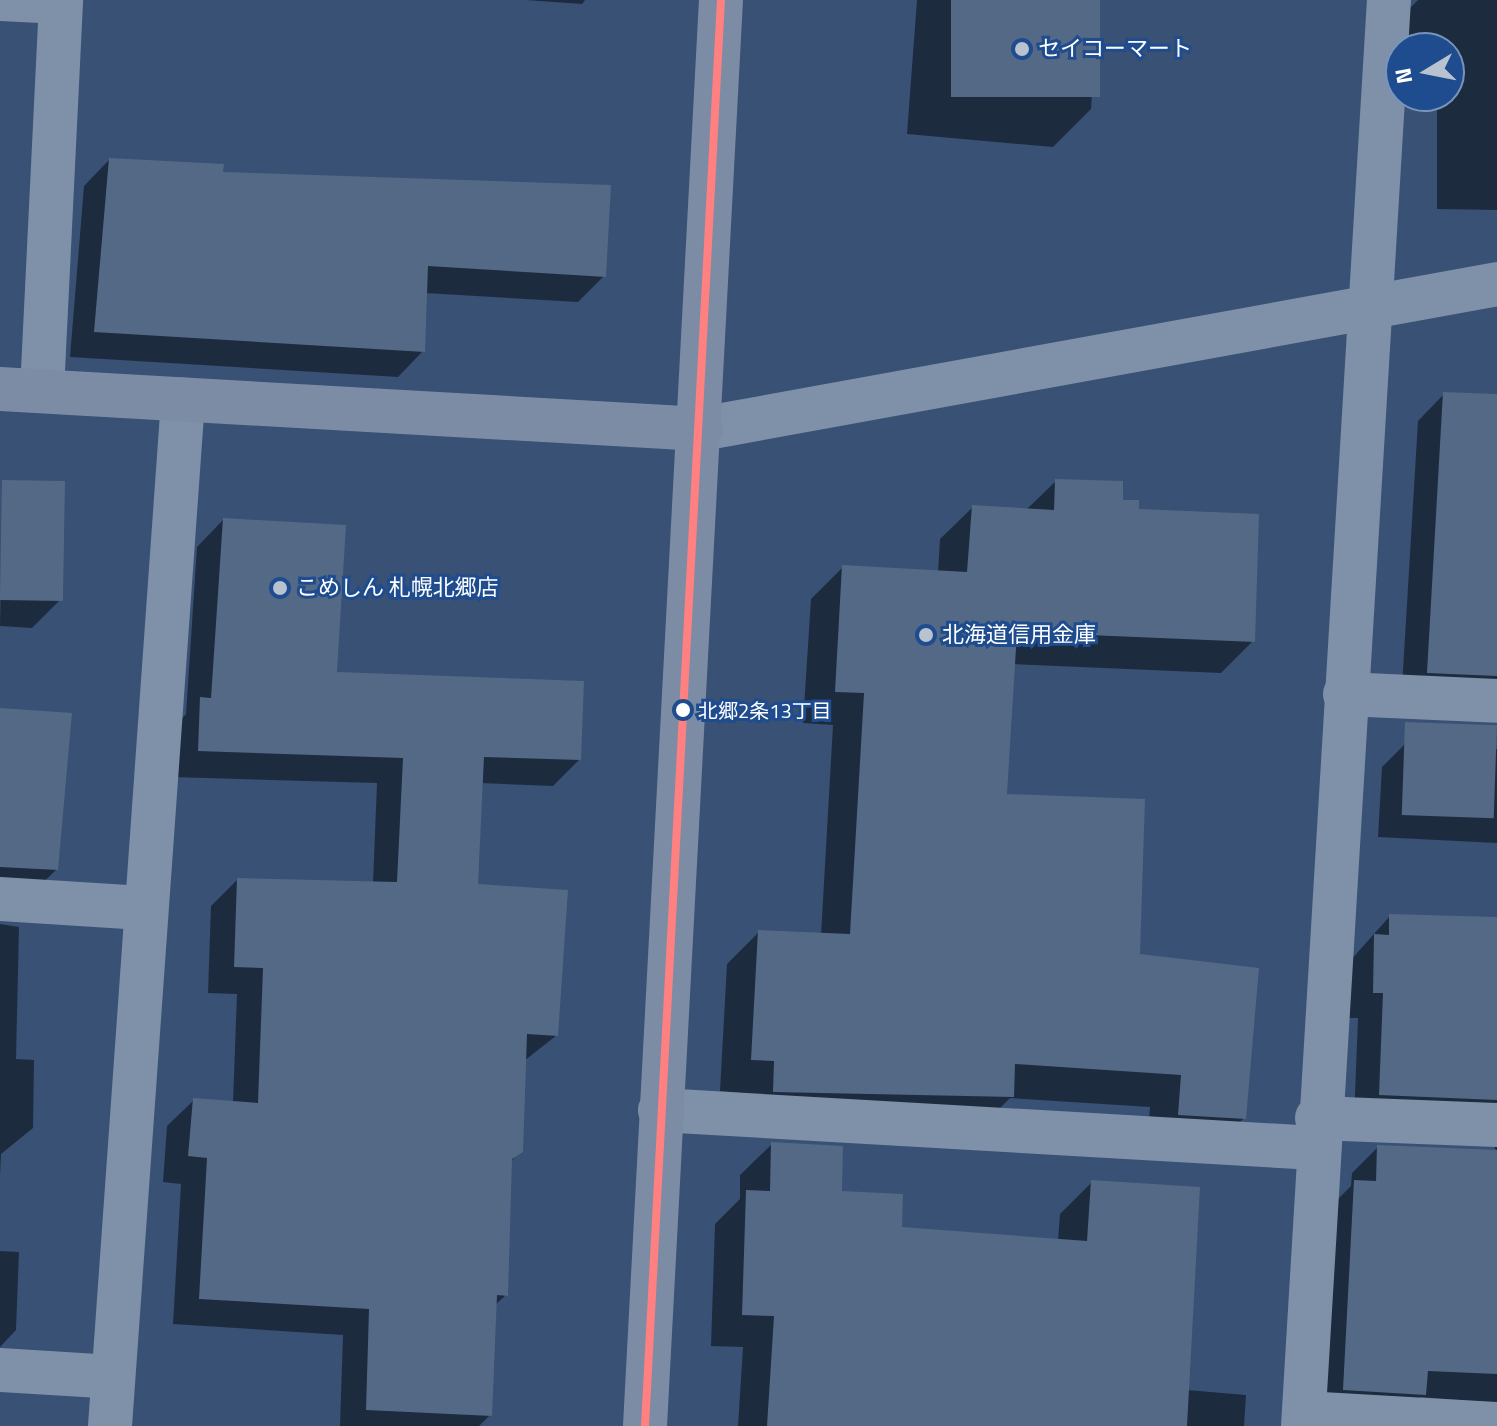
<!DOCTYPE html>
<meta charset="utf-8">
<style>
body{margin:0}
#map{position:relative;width:1497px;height:1426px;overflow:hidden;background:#385175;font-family:"Titillium Web","Noto Sans JP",sans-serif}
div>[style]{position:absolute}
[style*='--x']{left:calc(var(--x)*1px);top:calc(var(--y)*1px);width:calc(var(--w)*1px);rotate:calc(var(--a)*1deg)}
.shadow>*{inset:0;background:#0007}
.building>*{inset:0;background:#546986;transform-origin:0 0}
.lane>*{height:38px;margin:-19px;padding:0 19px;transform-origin:19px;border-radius:19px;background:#7f91a8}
.street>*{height:44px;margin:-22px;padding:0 22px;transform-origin:22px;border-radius:22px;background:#7f91a8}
.secondary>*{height:44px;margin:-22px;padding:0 22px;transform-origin:22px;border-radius:22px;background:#7c8ca5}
.bus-1>*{height:8px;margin:-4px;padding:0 4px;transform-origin:4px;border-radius:4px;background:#ff8080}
.dots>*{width:22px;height:22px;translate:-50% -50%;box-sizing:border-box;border:4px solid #1e4c8f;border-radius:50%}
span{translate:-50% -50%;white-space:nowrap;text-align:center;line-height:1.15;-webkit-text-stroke:6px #1e4c8f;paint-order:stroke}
.bus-label{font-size:20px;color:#fff}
.left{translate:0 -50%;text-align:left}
.poi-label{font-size:22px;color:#fff}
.north{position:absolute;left:1385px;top:32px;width:80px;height:80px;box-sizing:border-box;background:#1e4c8f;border:2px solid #7894bc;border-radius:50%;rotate:260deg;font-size:22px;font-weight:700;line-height:32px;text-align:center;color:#fff}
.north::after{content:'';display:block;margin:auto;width:28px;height:36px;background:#b9c2cf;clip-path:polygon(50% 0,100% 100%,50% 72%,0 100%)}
</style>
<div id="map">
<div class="shadow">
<div style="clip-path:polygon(526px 0,585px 0,582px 4px)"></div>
<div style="clip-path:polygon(917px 0,1098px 0,1091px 109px,1053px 147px,907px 134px)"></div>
<div style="clip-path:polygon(1418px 0,1497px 0,1497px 210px,1437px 209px,1437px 96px,1449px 96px,1449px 48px,1401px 48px,1393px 25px)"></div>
<div style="clip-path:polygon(109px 160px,221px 174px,604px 276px,578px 302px,425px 293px,423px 351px,398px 377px,70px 357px,84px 186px)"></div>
<div style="clip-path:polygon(1444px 394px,1497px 396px,1497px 686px,1402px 687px,1418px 421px)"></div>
<div style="clip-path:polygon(1056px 481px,1137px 511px,1253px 641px,1221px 673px,1013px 664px,1005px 796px,1137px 956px,1244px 1118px,1212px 1150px,1147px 1146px,1150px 1107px,1010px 1098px,980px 1128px,741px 1123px,742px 1093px,720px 1091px,727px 964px,759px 932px,821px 935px,833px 725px,803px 723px,811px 599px,843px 567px,938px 573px,940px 539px,973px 507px,1026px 510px)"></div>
<div style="clip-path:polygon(3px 482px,59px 601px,32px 628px,0 626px)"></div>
<div style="clip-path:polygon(223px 520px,334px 673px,579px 760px,553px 786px,481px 783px,476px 886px,557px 1035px,524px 1061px,521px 1151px,509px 1163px,506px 1295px,494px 1306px,490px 1415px,479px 1426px,340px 1426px,343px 1335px,173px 1324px,181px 1184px,163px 1182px,167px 1126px,194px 1100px,233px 1103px,237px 994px,208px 993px,211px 906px,237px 880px,373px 883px,377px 783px,172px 777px,175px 726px,186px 714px,197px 547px)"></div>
<div style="clip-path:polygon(0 710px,56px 870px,29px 896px,0 899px)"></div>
<div style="clip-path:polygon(1405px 744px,1497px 749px,1497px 843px,1378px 837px,1382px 767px)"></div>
<div style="clip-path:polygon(1390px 916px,1497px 919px,1497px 1403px,1421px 1397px,1399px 1420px,1319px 1415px,1329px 1208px,1351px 1186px,1352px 1173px,1378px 1147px,1497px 1152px,1485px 1130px,1354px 1120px,1358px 1018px,1348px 1018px,1349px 962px)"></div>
<div style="clip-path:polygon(0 924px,19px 927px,16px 1059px,34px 1060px,33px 1128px,1px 1154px,0 1176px)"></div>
<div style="clip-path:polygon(772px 1144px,900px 1229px,1058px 1241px,1060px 1214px,1092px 1182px,1187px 1390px,1246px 1395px,1244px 1426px,738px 1426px,743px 1347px,711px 1346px,715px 1224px,740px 1199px,740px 1175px)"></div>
<div style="clip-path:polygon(0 1251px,19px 1252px,16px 1330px,0 1347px)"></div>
</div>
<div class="building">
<div style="left:951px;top:0;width:149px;height:97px"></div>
<div style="clip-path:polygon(109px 158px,224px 164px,223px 172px,611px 185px,606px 277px,428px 266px,425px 352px,94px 332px)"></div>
<div style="clip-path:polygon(1443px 392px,1497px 394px,1497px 676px,1427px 673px)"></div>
<div style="clip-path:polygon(1055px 479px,1123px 481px,1123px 500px,1139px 500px,1139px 509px,1259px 514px,1255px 642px,1017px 632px,1007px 794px,1145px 799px,1140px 954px,1259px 968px,1246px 1119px,1178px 1115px,1181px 1075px,1015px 1064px,1014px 1097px,773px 1092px,774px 1061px,751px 1060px,758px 930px,850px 934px,864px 693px,835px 692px,842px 565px,967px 572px,972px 505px,1054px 510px)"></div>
<div style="left:2px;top:480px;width:63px;height:120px;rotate:1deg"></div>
<div style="clip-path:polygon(223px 518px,346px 525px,337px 672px,584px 681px,581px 760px,484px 757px,478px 884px,568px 890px,558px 1036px,527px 1034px,523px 1152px,512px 1159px,508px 1296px,497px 1295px,492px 1416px,366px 1410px,369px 1309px,199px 1299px,207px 1158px,188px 1156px,193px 1098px,258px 1103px,263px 968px,234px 967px,237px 878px,397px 882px,403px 758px,198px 751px,200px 697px,211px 698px)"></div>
<div style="clip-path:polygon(0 708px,72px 713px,58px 870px,0 867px)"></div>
<div style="left:1405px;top:722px;width:92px;height:93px;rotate:2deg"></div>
<div style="clip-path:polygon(1389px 914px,1497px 917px,1497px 1100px,1379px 1095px,1383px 993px,1373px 993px,1374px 934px,1389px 935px)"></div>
<div style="clip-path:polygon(771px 1142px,843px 1146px,842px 1191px,903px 1194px,902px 1227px,1087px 1241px,1091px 1180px,1200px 1187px,1187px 1426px,767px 1426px,774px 1316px,742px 1315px,746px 1190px,770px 1191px)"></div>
<div style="clip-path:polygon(1377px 1145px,1497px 1150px,1497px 1374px,1428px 1371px,1426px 1395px,1343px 1390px,1354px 1180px,1376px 1181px)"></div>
</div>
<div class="lane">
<div style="--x:0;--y:2;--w:61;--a:2.8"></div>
</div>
<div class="street">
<div style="--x:42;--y:391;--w:391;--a:-87.2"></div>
<div style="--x:701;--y:429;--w:809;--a:-10.32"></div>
<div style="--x:1345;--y:694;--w:152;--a:2.6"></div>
<div style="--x:0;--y:899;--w:143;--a:3.6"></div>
<div style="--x:660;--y:1110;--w:656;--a:3.32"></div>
<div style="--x:1317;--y:1118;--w:180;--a:2.2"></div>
<div style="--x:0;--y:1370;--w:113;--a:3.5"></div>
<div style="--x:1304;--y:1413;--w:193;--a:3.3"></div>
<div style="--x:110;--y:1426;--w:1029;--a:-85.93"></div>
<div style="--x:1303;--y:1426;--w:1429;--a:-86.55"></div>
</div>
<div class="secondary">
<div style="--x:0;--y:389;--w:702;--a:3.27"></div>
<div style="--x:645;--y:1426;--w:1428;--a:-86.95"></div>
</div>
<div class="bus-1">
<div style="--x:645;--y:1426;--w:1428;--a:-86.95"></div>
</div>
<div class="dots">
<div style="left:1022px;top:49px;background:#b9c2cf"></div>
<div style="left:280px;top:588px;background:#b9c2cf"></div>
<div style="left:926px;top:635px;background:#b9c2cf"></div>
<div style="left:683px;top:710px;background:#fff"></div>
</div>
<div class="bus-label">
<span class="left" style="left:698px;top:710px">北郷2条13丁目</span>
</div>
<div class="poi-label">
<span class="left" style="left:1038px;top:49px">セイコーマート</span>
<span class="left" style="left:296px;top:588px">こめしん 札幌北郷店</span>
<span class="left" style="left:942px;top:635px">北海道信用金庫</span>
</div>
<div class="north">N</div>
</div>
